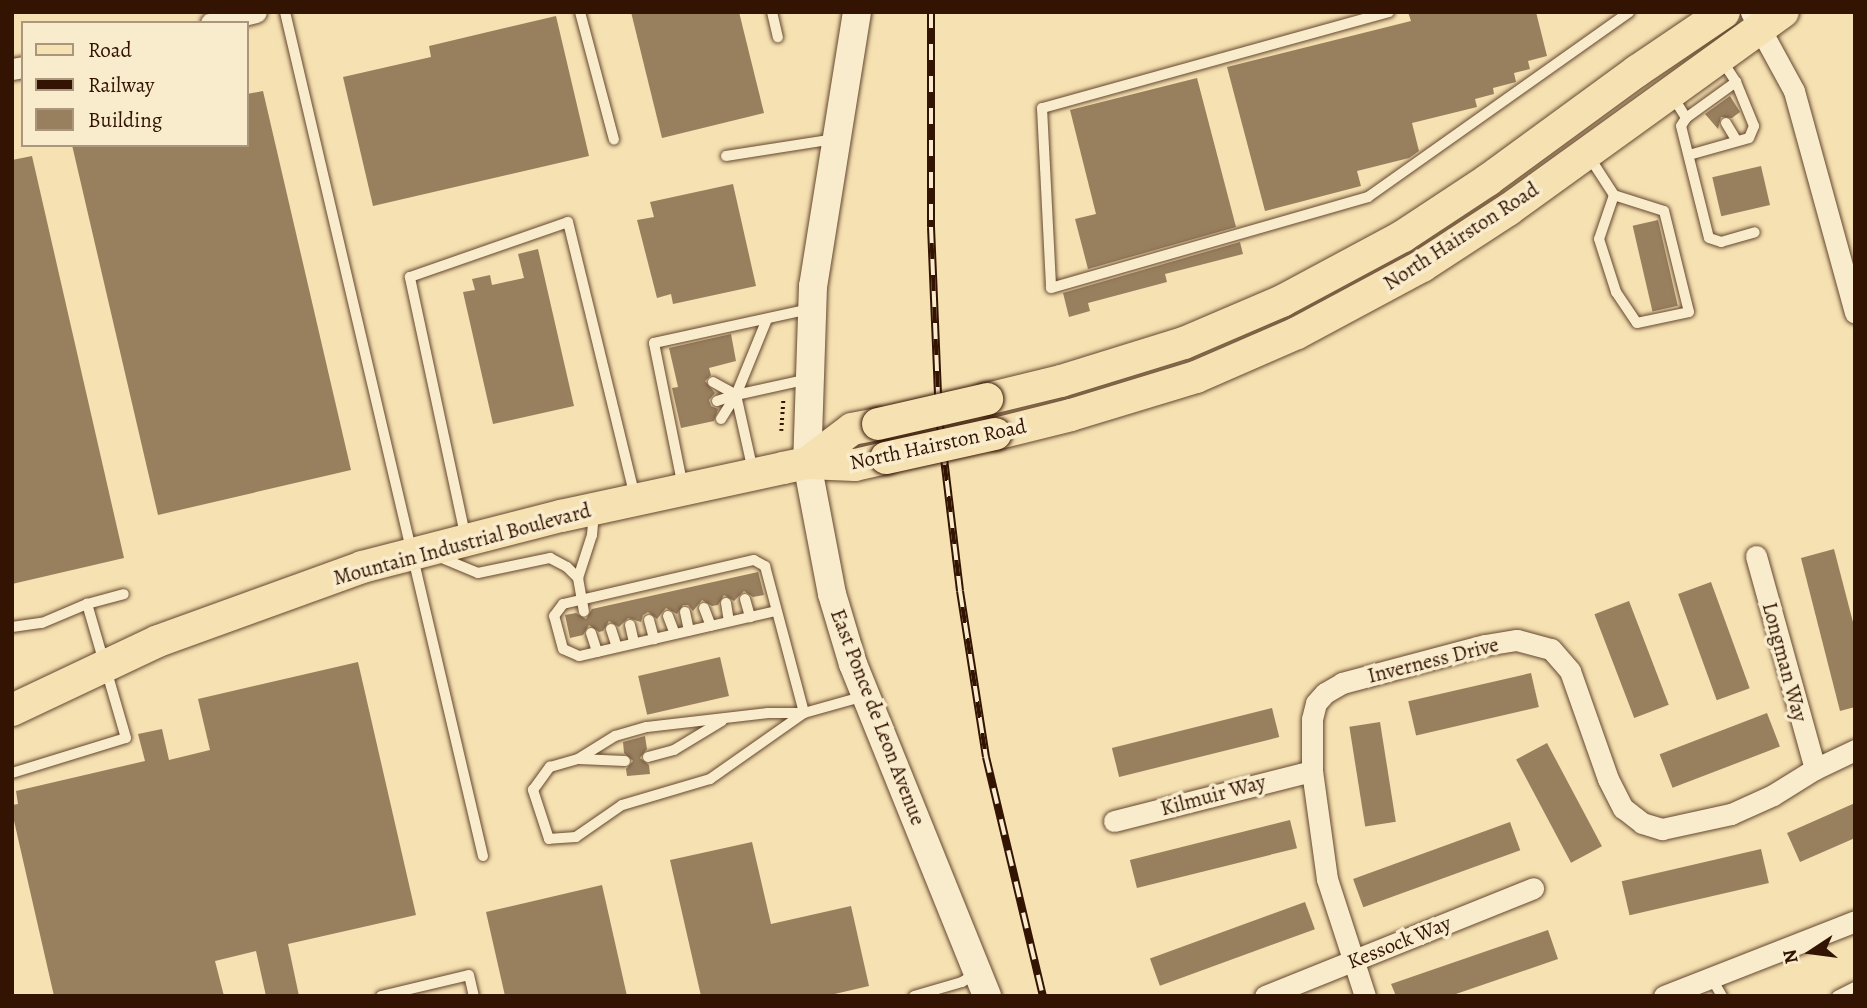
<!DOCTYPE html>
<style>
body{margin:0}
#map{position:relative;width:1867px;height:1008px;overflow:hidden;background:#f6e1b2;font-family:Alegreya,serif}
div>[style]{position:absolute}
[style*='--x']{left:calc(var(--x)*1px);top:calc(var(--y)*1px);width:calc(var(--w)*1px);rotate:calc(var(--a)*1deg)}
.building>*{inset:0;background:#987f5e;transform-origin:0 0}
.path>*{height:3.5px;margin-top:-1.75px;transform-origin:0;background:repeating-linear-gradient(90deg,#331403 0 2px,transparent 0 5.5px)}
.roads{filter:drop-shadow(0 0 2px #64472f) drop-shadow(0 0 2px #64472f)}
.service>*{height:10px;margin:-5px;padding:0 5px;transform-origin:5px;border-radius:5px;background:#f9eccd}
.minor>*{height:21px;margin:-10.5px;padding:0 10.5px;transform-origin:10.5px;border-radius:10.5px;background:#f9eccd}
.secondary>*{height:28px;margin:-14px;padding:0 14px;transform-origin:14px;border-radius:14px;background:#f9eccd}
.primary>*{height:32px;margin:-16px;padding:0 16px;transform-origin:16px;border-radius:16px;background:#f6e1b2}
.rail>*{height:8px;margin-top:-4px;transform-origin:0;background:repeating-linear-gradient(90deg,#f9eccd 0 16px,#331403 0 32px);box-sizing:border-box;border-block:2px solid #331403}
.bridges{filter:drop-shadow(0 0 2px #331403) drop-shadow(0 0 2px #331403)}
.primary-bridge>*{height:32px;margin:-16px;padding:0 16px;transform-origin:16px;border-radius:16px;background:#f6e1b2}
span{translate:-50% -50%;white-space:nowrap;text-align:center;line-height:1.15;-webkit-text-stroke:7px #f9eccd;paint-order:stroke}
.street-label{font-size:21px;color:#331403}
.frame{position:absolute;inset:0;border:14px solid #331403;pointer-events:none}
.legend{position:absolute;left:21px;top:21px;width:228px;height:126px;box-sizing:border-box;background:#f9eccd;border:2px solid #aa967c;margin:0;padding:9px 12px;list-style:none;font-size:21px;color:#331403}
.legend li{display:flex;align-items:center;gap:14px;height:35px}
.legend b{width:35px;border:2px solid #aa967c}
.north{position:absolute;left:1776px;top:917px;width:70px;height:70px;-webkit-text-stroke:5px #f9eccd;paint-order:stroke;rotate:257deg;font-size:19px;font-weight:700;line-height:28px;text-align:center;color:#331403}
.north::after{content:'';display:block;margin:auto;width:24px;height:32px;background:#331403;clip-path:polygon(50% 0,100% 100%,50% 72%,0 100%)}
</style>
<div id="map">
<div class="building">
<div style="clip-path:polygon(631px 12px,739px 12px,764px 113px,662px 138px)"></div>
<div style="clip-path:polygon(1408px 12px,1536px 12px,1547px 56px,1528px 61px,1530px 69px,1514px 73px,1516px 82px,1493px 88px,1494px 94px,1475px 99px,1477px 107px,1412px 123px,1419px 151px,1409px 158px,1357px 171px,1361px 186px,1265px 211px,1227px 67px,1411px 21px)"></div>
<div style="clip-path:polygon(556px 16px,589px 156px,373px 206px,343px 77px,431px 57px,429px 46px)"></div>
<div style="clip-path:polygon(1197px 78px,1236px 227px,1088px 269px,1075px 219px,1096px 214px,1070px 110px)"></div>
<div style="clip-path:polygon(263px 91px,351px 470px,158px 515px,72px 145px,247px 145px,247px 94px)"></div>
<div style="clip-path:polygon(1730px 96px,1740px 112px,1732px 118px,1721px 117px,1718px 129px,1705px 114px)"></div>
<div style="clip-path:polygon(32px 156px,124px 558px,12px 584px,12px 160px)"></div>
<div style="left:1761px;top:166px;width:40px;height:50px;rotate:77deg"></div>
<div style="clip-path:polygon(733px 184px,756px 286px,673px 304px,671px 294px,657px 298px,637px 220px,654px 217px,650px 202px)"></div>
<div style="left:1658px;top:220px;width:88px;height:26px;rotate:77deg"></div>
<div style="clip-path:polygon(1240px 242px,1243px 254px,1165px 274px,1167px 282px,1088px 303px,1090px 311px,1069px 317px,1063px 293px)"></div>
<div style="clip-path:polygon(538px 249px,574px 406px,493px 424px,463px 292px,475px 290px,472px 279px,490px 275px,492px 285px,524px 278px,518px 254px)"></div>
<div style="clip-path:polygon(731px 334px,736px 361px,709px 368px,711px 375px,705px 381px,715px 393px,709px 400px,711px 406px,718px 409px,714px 421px,681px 428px,672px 388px,678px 387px,669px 348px)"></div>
<div style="clip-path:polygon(1834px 549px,1855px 630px,1855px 707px,1840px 711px,1801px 558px)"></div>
<div style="clip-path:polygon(758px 572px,764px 595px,753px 597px,744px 591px,734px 601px,724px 595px,718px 605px,712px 606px,702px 600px,693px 611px,688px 605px,683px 605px,677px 614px,666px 608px,657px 619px,648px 612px,643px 615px,641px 622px,628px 618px,619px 627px,609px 621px,603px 631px,599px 632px,589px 625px,583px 635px,570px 638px,565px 615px,576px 613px,586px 619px,592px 609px)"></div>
<div style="left:1711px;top:582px;width:113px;height:35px;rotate:70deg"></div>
<div style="left:1629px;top:601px;width:111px;height:37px;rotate:69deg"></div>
<div style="left:720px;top:657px;width:40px;height:84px;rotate:77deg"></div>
<div style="clip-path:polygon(358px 662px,416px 915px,288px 944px,299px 996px,266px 996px,256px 951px,215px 961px,224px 996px,54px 996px,12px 812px,12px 805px,18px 804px,16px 791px,145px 761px,138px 734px,162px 729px,169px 760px,210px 750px,198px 699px)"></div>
<div style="left:1531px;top:673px;width:35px;height:126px;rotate:77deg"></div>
<div style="left:1272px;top:708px;width:30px;height:165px;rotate:76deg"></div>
<div style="left:1767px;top:713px;width:36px;height:115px;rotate:69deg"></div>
<div style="left:1380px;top:722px;width:101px;height:31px;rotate:81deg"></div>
<div style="clip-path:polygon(645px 736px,647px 749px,640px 758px,649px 765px,650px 774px,627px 776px,626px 769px,633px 761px,624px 753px,623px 742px)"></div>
<div style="left:1547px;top:743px;width:117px;height:35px;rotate:62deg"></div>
<div style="clip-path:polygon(1855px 803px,1855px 838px,1800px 862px,1787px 833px)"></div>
<div style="left:1290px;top:820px;width:29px;height:165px;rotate:76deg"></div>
<div style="left:1510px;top:822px;width:30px;height:167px;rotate:70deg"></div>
<div style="clip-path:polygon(752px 842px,771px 924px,851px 906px,869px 986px,826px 996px,701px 996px,670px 860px)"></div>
<div style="left:1761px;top:849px;width:35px;height:143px;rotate:77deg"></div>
<div style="clip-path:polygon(602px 885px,627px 996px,505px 996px,486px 912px)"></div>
<div style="left:1305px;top:902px;width:29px;height:165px;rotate:70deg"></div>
<div style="clip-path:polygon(1548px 930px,1558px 959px,1450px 996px,1396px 996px,1391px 984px)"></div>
</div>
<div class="path">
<div style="--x:781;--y:431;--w:32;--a:-86"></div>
</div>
<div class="roads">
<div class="service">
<div style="--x:285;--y:12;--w:867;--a:76.8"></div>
<div style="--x:580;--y:12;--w:132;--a:75.1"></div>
<div style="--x:772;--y:12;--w:26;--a:77"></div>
<div style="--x:1389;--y:12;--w:360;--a:164.5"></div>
<div style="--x:1042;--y:108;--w:180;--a:87.1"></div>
<div style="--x:1051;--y:288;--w:330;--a:-16"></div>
<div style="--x:1368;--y:197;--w:320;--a:-35.3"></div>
<div style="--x:1673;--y:97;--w:25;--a:58"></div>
<div style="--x:1686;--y:118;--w:62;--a:-35.8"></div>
<div style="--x:1736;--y:82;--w:27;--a:-123"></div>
<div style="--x:1686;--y:118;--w:9;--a:122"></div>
<div style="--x:1681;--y:126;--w:115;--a:76"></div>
<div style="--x:1709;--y:238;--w:13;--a:18"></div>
<div style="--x:1721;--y:242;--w:35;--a:-16"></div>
<div style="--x:1726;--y:123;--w:21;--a:59"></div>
<div style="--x:1588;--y:155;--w:48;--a:57"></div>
<div style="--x:1614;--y:195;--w:46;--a:108.8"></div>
<div style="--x:1599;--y:239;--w:56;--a:72.2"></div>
<div style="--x:1616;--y:292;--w:37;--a:56"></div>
<div style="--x:1637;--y:323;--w:53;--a:-11.9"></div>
<div style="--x:1689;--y:312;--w:104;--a:-103.9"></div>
<div style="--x:1664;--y:211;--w:52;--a:-162.3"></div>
<div style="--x:1689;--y:155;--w:62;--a:-15.8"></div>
<div style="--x:1749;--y:138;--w:13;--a:-67"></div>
<div style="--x:1754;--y:126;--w:48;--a:-112.2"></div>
<div style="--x:726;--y:156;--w:109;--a:-8.9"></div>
<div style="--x:713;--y:382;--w:26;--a:29"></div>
<div style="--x:717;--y:401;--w:20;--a:-18"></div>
<div style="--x:721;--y:419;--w:28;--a:-58"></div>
<div style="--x:736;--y:395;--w:82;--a:-67.8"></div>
<div style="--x:753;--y:471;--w:78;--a:-102.6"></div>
<div style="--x:736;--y:395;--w:75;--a:-12.4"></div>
<div style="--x:683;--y:487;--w:147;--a:-101.4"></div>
<div style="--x:654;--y:343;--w:160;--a:-12.3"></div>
<div style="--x:466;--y:539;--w:268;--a:-102.1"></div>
<div style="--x:410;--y:277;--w:167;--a:-19.2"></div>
<div style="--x:568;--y:222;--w:283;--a:76.3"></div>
<div style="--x:437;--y:556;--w:44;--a:22.5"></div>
<div style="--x:478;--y:573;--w:74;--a:-11.8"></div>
<div style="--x:550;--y:558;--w:19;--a:28"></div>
<div style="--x:567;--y:567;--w:16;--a:45"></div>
<div style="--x:578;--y:578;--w:34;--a:80"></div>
<div style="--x:578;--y:578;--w:45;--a:-72"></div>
<div style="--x:592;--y:535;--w:21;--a:-85"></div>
<div style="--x:745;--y:599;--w:19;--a:74"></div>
<div style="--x:726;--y:603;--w:18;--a:81"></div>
<div style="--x:704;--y:608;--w:19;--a:69"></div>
<div style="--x:776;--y:611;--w:202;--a:167.1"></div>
<div style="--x:579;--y:656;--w:17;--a:-156"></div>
<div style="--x:563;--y:649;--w:34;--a:-105"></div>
<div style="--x:554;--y:616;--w:15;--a:-53"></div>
<div style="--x:563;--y:604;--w:196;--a:-13"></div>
<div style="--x:754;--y:560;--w:13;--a:29"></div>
<div style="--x:765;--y:566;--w:152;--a:75.1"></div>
<div style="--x:804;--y:713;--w:63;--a:-15.6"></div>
<div style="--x:685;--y:612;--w:19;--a:78"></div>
<div style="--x:668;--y:616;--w:19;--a:69"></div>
<div style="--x:649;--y:620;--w:20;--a:75"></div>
<div style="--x:630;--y:625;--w:18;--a:77"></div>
<div style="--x:12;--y:627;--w:30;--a:-8"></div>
<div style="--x:42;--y:623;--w:49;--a:-22.9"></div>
<div style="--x:87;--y:604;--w:38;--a:-15"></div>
<div style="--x:611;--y:629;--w:19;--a:72"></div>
<div style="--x:591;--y:633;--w:20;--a:72"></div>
<div style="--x:768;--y:713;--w:36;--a:0"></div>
<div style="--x:804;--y:713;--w:115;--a:144.9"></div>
<div style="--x:710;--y:779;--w:92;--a:163.5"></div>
<div style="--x:622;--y:805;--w:56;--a:145.2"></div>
<div style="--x:576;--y:837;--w:27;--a:176"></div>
<div style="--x:549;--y:839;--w:52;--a:-108.1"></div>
<div style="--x:533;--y:790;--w:29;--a:-54"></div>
<div style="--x:550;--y:767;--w:29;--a:-16"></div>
<div style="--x:578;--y:759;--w:44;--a:-31.9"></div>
<div style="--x:615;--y:736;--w:33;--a:-16"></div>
<div style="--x:647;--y:727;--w:122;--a:-6.6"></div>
<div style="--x:648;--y:757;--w:27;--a:-15"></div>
<div style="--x:674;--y:750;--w:56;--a:-31.1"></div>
<div style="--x:579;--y:759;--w:46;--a:2.5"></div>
<div style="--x:12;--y:773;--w:119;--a:-17.1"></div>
<div style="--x:126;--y:738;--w:140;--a:-106.2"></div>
<div style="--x:1712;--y:979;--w:20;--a:60"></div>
<div style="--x:381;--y:996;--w:90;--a:-13.4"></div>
<div style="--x:469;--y:975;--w:22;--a:77"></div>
<div style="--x:914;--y:996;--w:50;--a:-16.3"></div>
<div style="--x:962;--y:982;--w:15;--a:-32"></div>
<div style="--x:1837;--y:996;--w:20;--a:-27"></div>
</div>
<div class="minor">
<div style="--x:1751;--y:12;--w:90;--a:61.4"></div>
<div style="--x:1794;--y:91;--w:230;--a:74.6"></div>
<div style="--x:211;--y:23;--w:46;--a:-13.7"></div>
<div style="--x:12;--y:69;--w:11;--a:-10"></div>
<div style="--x:1756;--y:556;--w:221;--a:74.5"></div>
<div style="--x:1114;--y:821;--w:204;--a:-14.2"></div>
<div style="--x:1265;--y:996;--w:289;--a:-21.9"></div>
<div style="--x:1365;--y:996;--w:123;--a:-108"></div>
<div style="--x:1327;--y:879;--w:109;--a:-97.9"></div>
<div style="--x:1312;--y:771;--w:52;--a:-90"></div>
<div style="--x:1312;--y:719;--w:16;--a:-76"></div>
<div style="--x:1316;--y:703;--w:13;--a:-48"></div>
<div style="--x:1325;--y:693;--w:20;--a:-30"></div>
<div style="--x:1342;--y:683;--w:148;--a:-14.9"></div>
<div style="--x:1485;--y:645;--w:32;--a:-9"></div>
<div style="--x:1517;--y:640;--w:35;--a:15"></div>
<div style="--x:1551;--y:649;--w:29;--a:49"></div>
<div style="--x:1570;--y:671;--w:114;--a:70.6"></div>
<div style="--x:1608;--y:779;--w:33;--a:63"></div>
<div style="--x:1623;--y:808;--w:24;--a:38"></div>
<div style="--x:1642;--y:823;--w:21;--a:17"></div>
<div style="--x:1662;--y:829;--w:71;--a:-12.3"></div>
<div style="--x:1731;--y:814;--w:46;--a:-24.3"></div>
<div style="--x:1773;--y:795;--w:49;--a:-31.8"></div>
<div style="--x:1815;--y:769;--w:44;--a:-25.4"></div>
<div style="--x:1664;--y:996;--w:205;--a:-21.4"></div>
</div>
<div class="secondary">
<div style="--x:857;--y:12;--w:278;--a:99.1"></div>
<div style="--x:813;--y:286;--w:177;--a:91.9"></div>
<div style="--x:807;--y:463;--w:133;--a:79.2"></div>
<div style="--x:832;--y:594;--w:73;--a:73.3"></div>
<div style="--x:853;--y:664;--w:358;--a:68"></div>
</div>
<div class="primary">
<div style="--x:987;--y:399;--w:76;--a:-13.7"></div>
<div style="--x:1061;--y:381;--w:129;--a:-17.2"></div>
<div style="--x:1184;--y:343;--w:107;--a:-23.2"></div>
<div style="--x:1282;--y:301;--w:137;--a:-28.2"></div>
<div style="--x:1403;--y:236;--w:102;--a:-33.4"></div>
<div style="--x:1488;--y:180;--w:185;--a:-36.2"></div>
<div style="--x:1637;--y:71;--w:105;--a:-34.1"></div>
<div style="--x:995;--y:434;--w:78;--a:-14"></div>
<div style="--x:1071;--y:415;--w:131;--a:-16.9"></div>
<div style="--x:1196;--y:377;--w:110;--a:-23.5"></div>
<div style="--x:1297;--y:333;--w:142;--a:-28.2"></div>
<div style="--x:1422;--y:266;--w:103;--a:-33.1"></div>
<div style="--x:1508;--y:210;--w:339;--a:-35.8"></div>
<div style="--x:807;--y:463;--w:56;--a:-37.1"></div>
<div style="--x:852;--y:429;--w:26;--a:-11"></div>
<div style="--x:12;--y:710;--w:161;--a:-25.3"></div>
<div style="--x:158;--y:641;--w:217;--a:-19.9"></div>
<div style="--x:362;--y:567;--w:205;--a:-14.4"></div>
<div style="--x:561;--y:516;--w:227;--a:-12.2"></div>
<div style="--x:783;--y:468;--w:25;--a:-12"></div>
<div style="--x:807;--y:463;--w:48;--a:2.4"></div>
<div style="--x:855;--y:465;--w:32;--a:-13"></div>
</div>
</div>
<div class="rail">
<div style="--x:931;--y:12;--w:215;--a:90"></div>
<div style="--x:931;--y:227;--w:190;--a:87.6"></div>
<div style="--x:939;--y:417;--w:175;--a:83.1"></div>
<div style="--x:960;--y:591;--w:168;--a:81.1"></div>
<div style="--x:986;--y:757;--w:246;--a:76.6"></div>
</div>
<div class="bridges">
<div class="primary-bridge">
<div style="--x:878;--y:424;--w:112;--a:-12.9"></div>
<div style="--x:886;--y:458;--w:112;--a:-12.4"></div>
</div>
</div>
<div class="street-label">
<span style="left:1461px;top:236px;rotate:-33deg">North Hairston Road</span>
<span style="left:938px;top:444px;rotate:-12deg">North Hairston Road</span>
<span style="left:462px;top:544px;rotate:-15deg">Mountain Industrial Boulevard</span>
<span style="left:1433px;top:660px;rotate:-14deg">Inverness Drive</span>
<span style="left:1785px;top:662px;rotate:75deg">Longman Way</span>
<span style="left:878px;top:717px;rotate:69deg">East Ponce de Leon Avenue</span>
<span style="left:1213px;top:795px;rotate:-15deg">Kilmuir Way</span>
<span style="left:1399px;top:942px;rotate:-22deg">Kessock Way</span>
</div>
<div class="frame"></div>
<ul class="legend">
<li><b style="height:9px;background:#f6e1b2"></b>Road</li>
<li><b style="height:9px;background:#331403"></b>Railway</li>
<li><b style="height:19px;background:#987f5e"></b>Building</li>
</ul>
<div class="north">N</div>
</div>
